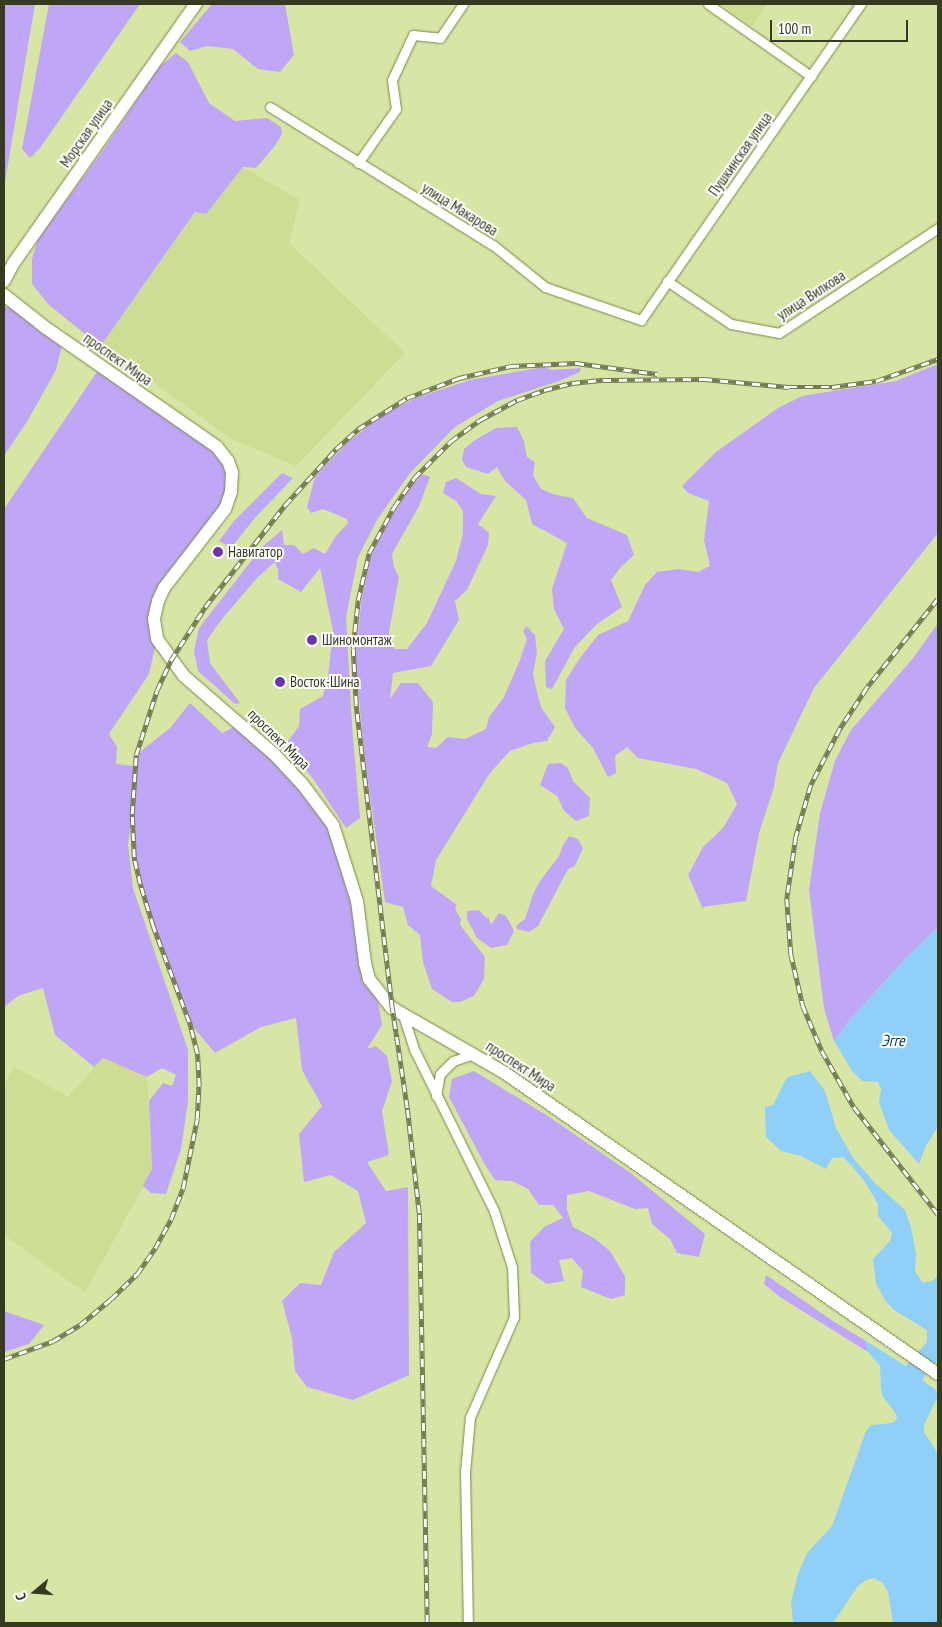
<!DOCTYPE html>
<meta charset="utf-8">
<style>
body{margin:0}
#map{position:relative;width:942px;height:1627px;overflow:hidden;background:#d8e6a5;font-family:"PT Sans Narrow",sans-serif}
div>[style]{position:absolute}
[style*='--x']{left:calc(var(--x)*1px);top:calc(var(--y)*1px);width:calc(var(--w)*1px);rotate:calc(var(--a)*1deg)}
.built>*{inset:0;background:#cedd94}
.green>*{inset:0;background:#bfa6f7}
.water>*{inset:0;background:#90cff8}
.roads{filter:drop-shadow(0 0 1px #7c874a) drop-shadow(0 0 1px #7c874a)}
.minor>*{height:9px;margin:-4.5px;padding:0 4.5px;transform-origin:4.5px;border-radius:4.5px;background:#fff}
.secondary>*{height:12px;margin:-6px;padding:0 6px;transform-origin:6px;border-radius:6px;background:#fff}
.rail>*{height:4.5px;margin-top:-2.25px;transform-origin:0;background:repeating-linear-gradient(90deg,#fff 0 8px,#747c53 0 16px);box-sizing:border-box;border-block:1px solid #747c53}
.dots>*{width:14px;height:14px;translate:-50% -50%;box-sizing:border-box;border:2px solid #fff;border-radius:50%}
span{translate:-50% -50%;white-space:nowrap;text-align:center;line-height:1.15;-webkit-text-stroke:4px #fff;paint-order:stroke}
.street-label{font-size:15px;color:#353a20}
.poi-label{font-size:15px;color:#353a20}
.left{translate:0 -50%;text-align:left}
.water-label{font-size:16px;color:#053954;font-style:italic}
.frame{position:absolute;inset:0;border:5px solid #353a20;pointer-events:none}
.north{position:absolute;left:10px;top:1567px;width:50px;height:50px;-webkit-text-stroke:4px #fff;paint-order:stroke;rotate:252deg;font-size:14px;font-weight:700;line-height:20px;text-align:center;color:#353a20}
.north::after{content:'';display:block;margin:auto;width:18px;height:22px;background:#353a20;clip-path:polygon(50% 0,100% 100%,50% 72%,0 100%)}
.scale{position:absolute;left:770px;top:20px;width:138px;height:22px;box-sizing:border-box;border:2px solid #353a20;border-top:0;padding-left:6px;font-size:15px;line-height:18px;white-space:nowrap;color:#353a20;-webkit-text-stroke:4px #fff;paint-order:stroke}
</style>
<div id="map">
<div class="built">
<div style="clip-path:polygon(720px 4px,768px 4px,752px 26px)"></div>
<div style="clip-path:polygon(232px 161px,300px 200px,289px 243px,405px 353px,296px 466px,231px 439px,102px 344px)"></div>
<div style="clip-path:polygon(103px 1058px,147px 1077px,152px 1170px,85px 1293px,4px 1235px,4px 1086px,14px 1066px,68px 1097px)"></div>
</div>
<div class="green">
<div style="clip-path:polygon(4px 4px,35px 4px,4px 188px)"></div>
<div style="clip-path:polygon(49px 4px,140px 4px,40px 148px,30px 158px,22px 149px)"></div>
<div style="clip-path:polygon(212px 4px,285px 4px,294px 55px,280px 72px,258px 69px,233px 49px,207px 46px,190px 51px,180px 42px)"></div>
<div style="clip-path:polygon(176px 53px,188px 62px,209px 103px,235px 121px,267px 118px,281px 127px,282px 134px,274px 147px,256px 168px,243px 167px,206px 214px,195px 212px,102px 344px,95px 342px,49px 305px,32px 284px,32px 259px,38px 239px,104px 149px,158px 68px)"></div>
<div style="clip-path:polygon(4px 307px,17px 308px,63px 341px,56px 370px,28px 420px,4px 456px)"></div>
<div style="clip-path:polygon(938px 364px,938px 533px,814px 688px,778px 763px,774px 787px,759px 833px,746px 901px,702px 907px,688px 875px,703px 847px,723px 828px,737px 804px,727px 783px,696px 769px,638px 758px,627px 747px,615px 756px,616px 773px,608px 777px,593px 748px,575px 728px,565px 708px,566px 680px,580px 658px,598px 635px,628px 621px,645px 585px,657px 572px,679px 569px,698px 572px,710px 566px,704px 540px,709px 501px,688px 493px,682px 486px,716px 452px,778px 408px,802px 396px,896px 381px)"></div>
<div style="clip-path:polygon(101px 366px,228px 461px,231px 492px,164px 588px,157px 639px,149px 674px,109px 734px,117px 747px,116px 764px,135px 766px,136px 755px,170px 728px,190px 703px,222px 733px,240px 724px,333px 825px,376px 990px,382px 1025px,367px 1049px,376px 1046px,387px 1056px,392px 1081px,382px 1111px,389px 1155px,367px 1162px,386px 1191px,408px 1187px,409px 1375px,353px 1400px,307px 1387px,295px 1371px,292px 1338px,282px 1301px,300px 1283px,321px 1285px,334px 1252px,366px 1223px,358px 1191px,331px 1175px,304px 1182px,299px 1134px,322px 1106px,302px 1070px,296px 1018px,261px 1027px,215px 1053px,189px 1022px,153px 926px,140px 884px,134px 857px,132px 814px,128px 845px,133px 888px,188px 1050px,188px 1101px,181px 1149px,166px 1194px,151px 1193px,143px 1186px,152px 1169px,149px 1101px,163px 1083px,172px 1086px,176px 1075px,162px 1068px,147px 1077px,103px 1058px,94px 1067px,55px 1035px,43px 988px,18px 996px,4px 1007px,4px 509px)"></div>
<div style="clip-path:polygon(544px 367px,552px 370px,581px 368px,580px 372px,559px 381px,498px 401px,455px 427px,410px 473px,377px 520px,358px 557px,346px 617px,352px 725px,360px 818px,346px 828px,316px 783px,286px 744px,299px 726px,300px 709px,323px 696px,328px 676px,333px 631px,320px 568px,301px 592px,278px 579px,278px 570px,275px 562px,258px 577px,222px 619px,207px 640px,210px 663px,240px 703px,235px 704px,198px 671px,194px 651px,199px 628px,262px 547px,282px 530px,284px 545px,294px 545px,303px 554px,314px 548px,325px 554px,336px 536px,348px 523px,347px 519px,323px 509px,311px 513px,307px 507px,315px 477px,346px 444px,382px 415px,418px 397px,470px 380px)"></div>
<div style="clip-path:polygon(517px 427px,524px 441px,527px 457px,535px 462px,533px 475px,541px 489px,556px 495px,573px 498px,587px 518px,627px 535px,634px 555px,620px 568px,611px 580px,622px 607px,597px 624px,575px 647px,552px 689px,546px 687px,545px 661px,564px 629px,554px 609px,552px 589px,567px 543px,532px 524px,526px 500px,505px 481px,497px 467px,488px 474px,466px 467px,462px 460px,464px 449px,475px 440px,496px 428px)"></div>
<div style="clip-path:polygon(282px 473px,293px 478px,254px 519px,231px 548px,219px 541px,234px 521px)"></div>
<div style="clip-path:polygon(422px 474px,430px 477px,419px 506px,392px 554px,394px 567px,399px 577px,389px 632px,395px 649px,407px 649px,427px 623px,456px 561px,463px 534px,463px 511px,456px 501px,443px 493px,446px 482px,456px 478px,481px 494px,496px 496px,478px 524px,489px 533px,488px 545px,467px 590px,455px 601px,459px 620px,431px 666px,393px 673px,390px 699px,401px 683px,418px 683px,433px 702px,432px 734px,427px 747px,436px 748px,448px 737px,465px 739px,486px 729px,489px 717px,504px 697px,520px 660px,527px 639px,523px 631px,526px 626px,535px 635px,537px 653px,533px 674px,538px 697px,542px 709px,555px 727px,547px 741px,533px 743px,510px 751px,490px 773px,436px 860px,431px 886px,457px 905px,455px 909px,461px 919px,460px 925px,485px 957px,484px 979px,474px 996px,460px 1002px,452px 1002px,432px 989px,423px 962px,420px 935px,408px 925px,403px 907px,385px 902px,364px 752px,355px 657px,362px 597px,371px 556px,387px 523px,411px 487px)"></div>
<div style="clip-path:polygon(938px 623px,938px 927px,906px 958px,848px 1022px,834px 1041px,824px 1008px,809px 890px,820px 813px,835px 761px,851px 730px,914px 657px)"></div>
<div style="clip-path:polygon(561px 763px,568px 768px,573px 781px,590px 798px,589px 816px,576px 821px,564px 811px,557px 796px,540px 785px,548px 764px)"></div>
<div style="clip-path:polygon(569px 836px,578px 839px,583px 848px,575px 866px,568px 869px,538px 926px,529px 932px,517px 929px,516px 926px,525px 919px,533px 894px,540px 881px,559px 856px,563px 845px)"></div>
<div style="clip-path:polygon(479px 910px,487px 919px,488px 916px,491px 925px,499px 913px,506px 916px,514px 931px,507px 945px,491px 948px,477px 938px,467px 919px,467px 911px)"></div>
<div style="clip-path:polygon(474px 1071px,548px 1116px,632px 1174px,705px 1234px,699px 1257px,677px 1253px,670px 1239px,652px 1224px,648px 1208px,635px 1209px,589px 1191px,567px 1195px,567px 1210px,573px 1227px,594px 1238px,610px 1251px,625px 1276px,625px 1295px,611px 1299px,581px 1287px,583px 1271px,572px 1258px,559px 1260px,564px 1281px,547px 1284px,531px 1273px,530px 1242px,544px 1227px,563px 1218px,553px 1205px,539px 1205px,528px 1189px,512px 1181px,495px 1180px,485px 1165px,449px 1097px,452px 1079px)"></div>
<div style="clip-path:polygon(766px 1275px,833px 1321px,866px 1341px,868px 1352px,780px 1297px,764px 1284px)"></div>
<div style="clip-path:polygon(4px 1311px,44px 1325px,29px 1344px,4px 1352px)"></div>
</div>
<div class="water">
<div style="clip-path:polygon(938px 927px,938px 1126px,926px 1146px,919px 1164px,889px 1130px,879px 1102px,881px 1089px,878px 1082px,862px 1081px,852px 1071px,834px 1041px,848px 1022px,906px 958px)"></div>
<div style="clip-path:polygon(810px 1071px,825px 1091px,836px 1128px,854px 1159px,875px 1183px,905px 1210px,911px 1227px,916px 1254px,915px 1271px,923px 1283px,932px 1281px,938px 1276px,938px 1359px,922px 1380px,936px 1390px,938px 1396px,924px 1425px,924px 1432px,935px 1449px,938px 1458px,938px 1623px,893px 1623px,888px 1592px,883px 1583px,874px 1578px,866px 1580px,858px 1586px,833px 1623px,793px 1623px,791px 1602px,798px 1574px,807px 1553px,832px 1526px,866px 1431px,871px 1425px,893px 1423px,897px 1418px,895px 1412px,883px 1397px,881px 1389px,880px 1366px,868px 1352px,866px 1341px,906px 1366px,927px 1342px,927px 1330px,894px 1310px,885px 1300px,876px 1284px,873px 1259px,890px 1241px,892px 1233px,878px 1216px,878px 1204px,865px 1182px,850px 1164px,843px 1157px,832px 1158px,826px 1169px,801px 1156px,781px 1151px,766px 1137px,765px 1107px,773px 1105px,787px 1077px)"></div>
</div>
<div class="roads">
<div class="minor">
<div style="--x:708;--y:4;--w:126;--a:35"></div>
<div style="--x:270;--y:107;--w:262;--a:31.8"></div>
<div style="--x:493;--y:245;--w:67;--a:38.9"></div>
<div style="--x:545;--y:287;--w:102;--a:19"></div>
<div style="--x:641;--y:320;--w:385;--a:-55.2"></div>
<div style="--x:358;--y:163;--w:66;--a:-54.9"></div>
<div style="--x:396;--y:109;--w:29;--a:-98"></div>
<div style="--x:392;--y:80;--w:50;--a:-65"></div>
<div style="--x:413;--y:35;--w:27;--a:6"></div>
<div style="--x:440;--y:38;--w:41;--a:-55.9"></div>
<div style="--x:667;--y:281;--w:77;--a:33.9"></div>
<div style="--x:731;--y:324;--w:49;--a:10.6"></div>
<div style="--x:779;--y:333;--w:191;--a:-33.4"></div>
<div style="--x:403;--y:1015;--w:38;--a:72"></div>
<div style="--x:415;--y:1051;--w:178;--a:63.7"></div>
<div style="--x:494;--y:1211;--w:59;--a:72.2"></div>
<div style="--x:512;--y:1267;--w:50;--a:87.7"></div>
<div style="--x:514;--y:1317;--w:109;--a:113.7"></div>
<div style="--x:470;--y:1417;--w:55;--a:95.2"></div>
<div style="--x:465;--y:1472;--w:151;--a:88.9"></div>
<div style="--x:436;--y:1096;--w:22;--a:-80"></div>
<div style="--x:440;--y:1074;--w:18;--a:-45"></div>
<div style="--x:453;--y:1061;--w:21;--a:-19"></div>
</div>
<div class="secondary">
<div style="--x:4;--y:281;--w:19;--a:-62"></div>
<div style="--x:13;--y:264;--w:318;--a:-54.9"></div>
<div style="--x:4;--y:295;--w:53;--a:38.2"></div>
<div style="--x:46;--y:328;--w:208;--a:34.8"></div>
<div style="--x:217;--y:447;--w:18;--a:52"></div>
<div style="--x:228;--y:461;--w:12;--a:70"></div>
<div style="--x:232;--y:472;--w:20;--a:93"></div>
<div style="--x:231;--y:492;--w:18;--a:109"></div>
<div style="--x:225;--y:509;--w:100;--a:127.7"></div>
<div style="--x:164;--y:588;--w:14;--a:115"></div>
<div style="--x:158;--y:601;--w:18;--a:103"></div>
<div style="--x:154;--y:619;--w:20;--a:81"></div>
<div style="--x:157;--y:639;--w:46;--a:53.9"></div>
<div style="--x:184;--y:676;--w:119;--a:40.9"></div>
<div style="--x:274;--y:754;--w:42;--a:46.9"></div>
<div style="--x:303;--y:785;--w:50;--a:53.1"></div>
<div style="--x:333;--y:825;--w:80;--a:72.5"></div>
<div style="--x:357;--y:901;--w:63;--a:82.6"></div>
<div style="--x:365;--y:963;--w:16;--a:76"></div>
<div style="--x:369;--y:979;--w:37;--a:52"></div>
<div style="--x:392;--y:1008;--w:130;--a:29.9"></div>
<div style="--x:505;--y:1073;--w:527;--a:34.81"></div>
</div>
</div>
<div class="rail">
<div style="--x:938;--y:599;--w:114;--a:128.6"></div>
<div style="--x:867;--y:688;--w:49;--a:123.4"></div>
<div style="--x:840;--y:729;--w:63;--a:117.4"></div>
<div style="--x:811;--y:785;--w:54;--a:106.1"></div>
<div style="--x:796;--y:837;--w:63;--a:98.3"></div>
<div style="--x:787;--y:899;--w:55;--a:85.8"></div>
<div style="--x:791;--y:954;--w:53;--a:77"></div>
<div style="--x:803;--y:1006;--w:49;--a:67.1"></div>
<div style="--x:822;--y:1051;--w:64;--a:60.3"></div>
<div style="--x:854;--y:1107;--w:136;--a:51.9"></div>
<div style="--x:4;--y:1359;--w:52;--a:-20.2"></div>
<div style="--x:53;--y:1341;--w:31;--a:-31"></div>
<div style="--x:80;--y:1325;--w:40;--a:-40"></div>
<div style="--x:111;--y:1299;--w:36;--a:-44"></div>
<div style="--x:137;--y:1274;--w:32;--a:-55"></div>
<div style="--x:155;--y:1248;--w:33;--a:-61"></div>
<div style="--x:171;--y:1219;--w:33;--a:-69"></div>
<div style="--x:183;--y:1188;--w:70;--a:-78.5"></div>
<div style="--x:197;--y:1119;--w:33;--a:-87"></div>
<div style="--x:199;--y:1086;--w:33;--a:-93"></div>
<div style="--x:197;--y:1053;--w:32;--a:-104"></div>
<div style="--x:189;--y:1022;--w:103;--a:-110.6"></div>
<div style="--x:153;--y:926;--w:44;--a:-107.2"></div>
<div style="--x:140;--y:884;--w:28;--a:-103"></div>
<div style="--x:134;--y:857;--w:43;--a:-92.7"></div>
<div style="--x:132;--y:814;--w:59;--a:-86.1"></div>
<div style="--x:136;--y:755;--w:68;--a:-72.1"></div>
<div style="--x:157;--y:690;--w:33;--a:-65"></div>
<div style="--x:171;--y:660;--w:63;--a:-57.3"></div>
<div style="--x:205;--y:607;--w:130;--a:-51.9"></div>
<div style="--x:285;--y:505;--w:76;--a:-47.7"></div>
<div style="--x:336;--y:449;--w:30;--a:-42"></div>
<div style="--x:358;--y:429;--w:58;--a:-32.3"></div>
<div style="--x:407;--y:398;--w:56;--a:-21"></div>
<div style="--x:459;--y:378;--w:53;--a:-13"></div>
<div style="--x:511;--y:366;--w:65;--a:-2.6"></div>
<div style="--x:576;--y:363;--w:82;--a:7.7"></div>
<div style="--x:427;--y:1623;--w:410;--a:-91.1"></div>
<div style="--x:419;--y:1213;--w:106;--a:-96.5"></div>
<div style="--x:407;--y:1108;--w:101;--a:-98.5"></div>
<div style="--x:392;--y:1008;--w:306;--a:-96.8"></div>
<div style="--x:356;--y:704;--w:56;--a:-93.1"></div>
<div style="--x:353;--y:648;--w:48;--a:-84.1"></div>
<div style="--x:358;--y:600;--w:48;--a:-76.8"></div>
<div style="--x:369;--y:553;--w:52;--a:-61.5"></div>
<div style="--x:394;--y:507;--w:35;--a:-55"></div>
<div style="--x:414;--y:478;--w:52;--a:-45"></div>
<div style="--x:451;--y:441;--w:36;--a:-36"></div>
<div style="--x:480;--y:420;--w:42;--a:-28.4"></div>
<div style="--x:517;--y:400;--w:29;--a:-20"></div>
<div style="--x:544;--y:390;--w:29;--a:-14"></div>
<div style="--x:572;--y:383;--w:31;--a:-6"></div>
<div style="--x:603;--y:380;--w:101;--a:-0.6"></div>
<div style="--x:704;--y:379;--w:85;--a:5.4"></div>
<div style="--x:789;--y:387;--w:43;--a:0"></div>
<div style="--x:832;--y:387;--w:44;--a:-7.8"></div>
<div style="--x:876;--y:381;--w:66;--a:-19.5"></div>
</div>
<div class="dots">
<div style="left:218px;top:552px;background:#6735ad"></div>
<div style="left:312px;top:640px;background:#6735ad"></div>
<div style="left:280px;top:682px;background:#6735ad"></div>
</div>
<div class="street-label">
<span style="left:86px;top:133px;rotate:-55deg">Морская улица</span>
<span style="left:740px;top:154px;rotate:-55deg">Пушкинская улица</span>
<span style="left:460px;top:209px;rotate:32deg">улица Макарова</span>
<span style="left:811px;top:295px;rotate:-33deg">улица Вилкова</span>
<span style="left:118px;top:359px;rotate:35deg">проспект Мира</span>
<span style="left:279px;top:739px;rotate:44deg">проспект Мира</span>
<span style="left:521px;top:1066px;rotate:33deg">проспект Мира</span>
</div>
<div class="poi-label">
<span class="left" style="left:228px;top:552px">Навигатор</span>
<span class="left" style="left:322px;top:640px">Шиномонтаж</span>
<span class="left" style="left:290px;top:682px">Восток-Шина</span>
</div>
<div class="water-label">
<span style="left:893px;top:1040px">Эгге</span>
</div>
<div class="frame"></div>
<div class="north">С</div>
<div class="scale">100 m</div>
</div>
